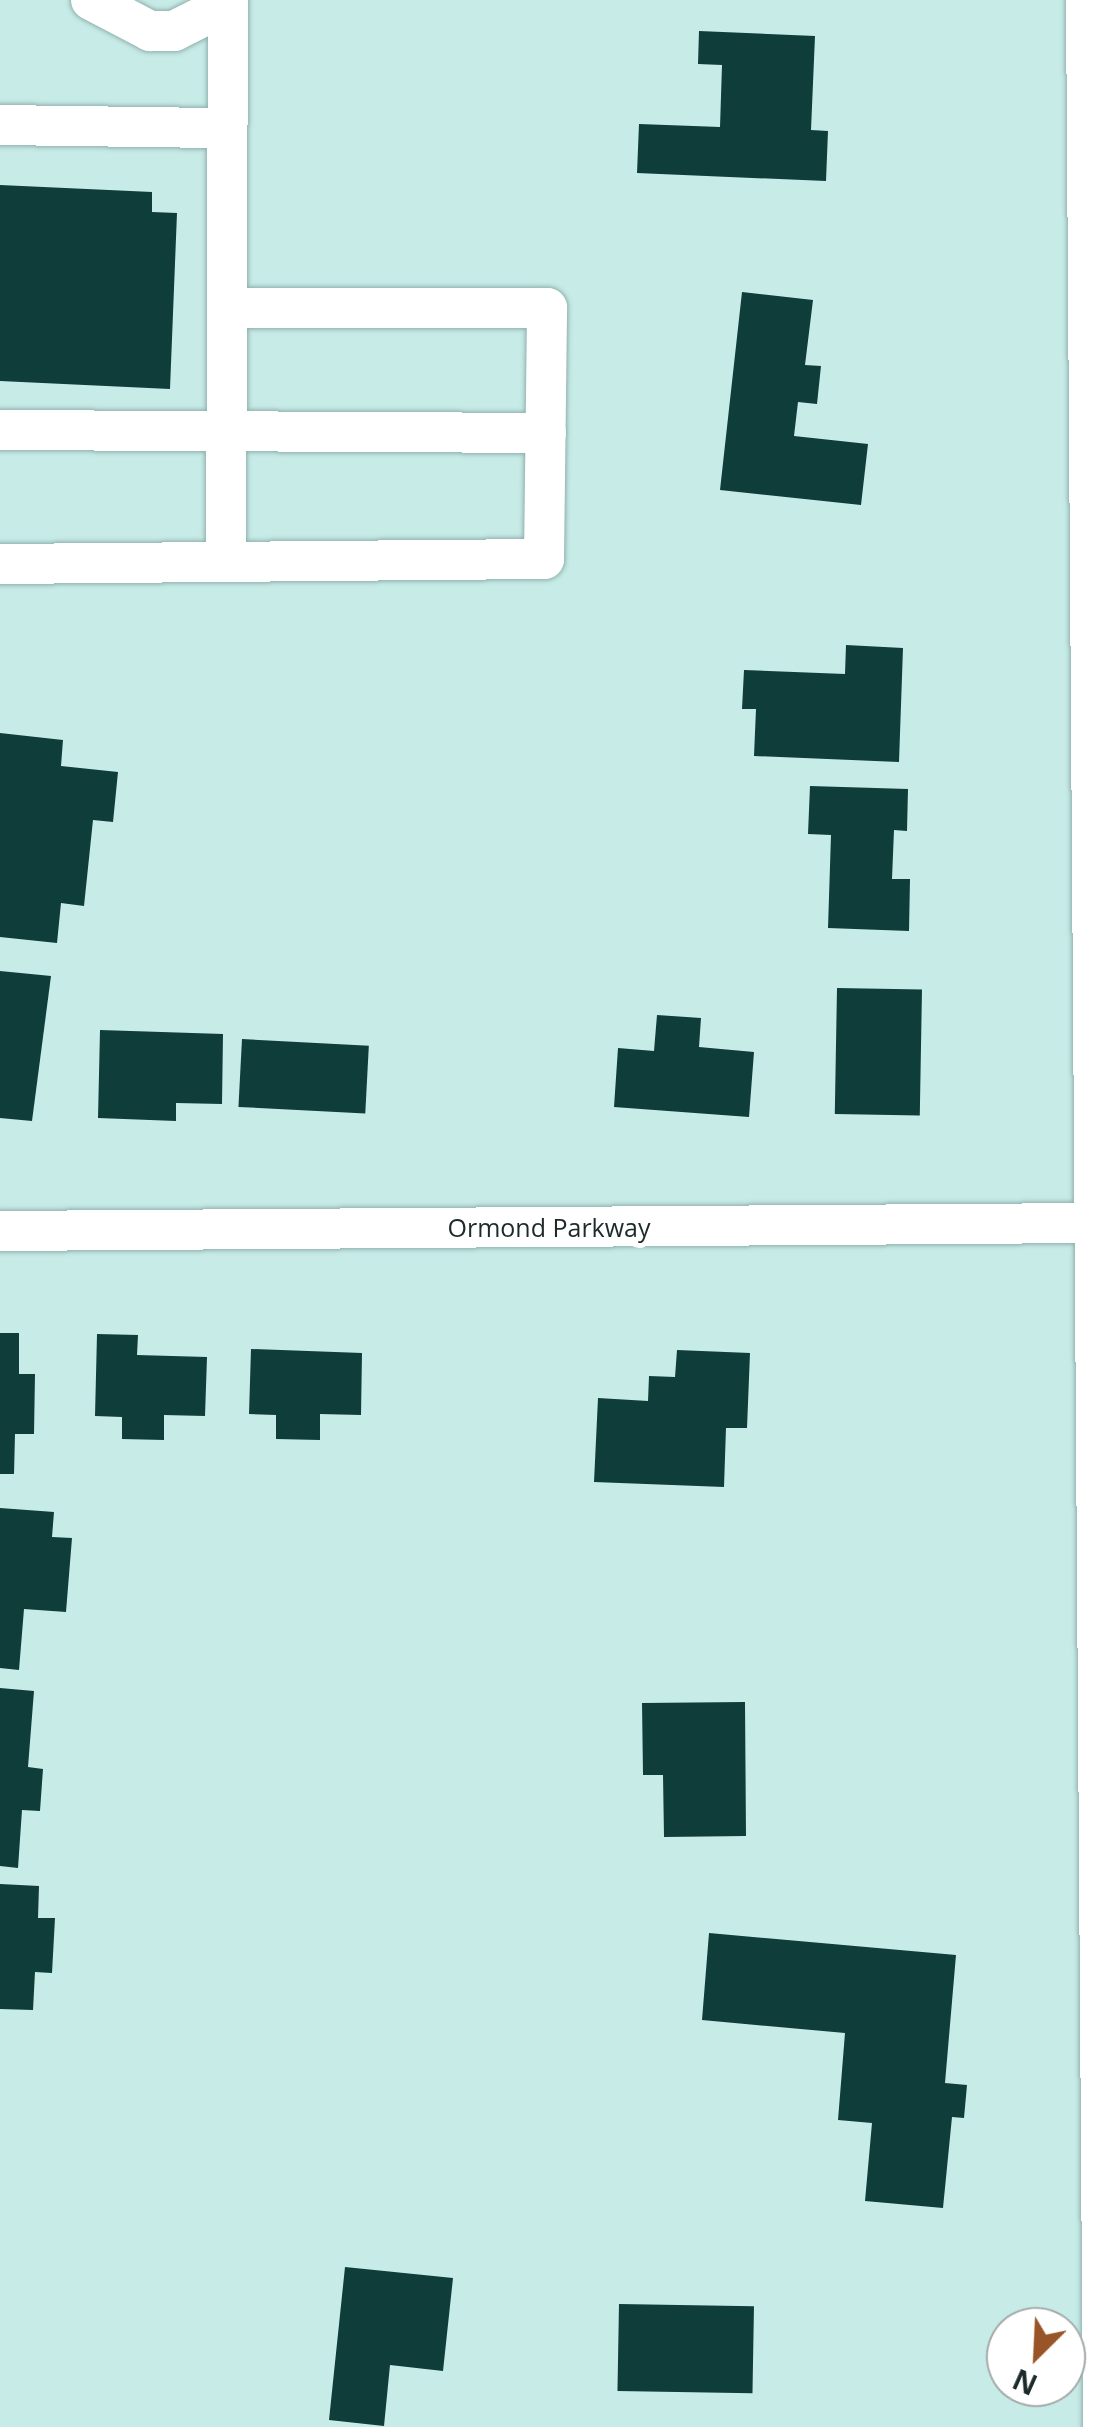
<!DOCTYPE html>
<style>
body{margin:0}
#map{position:relative;width:1106px;height:2427px;overflow:hidden;background:#c7ebe7;font-family:"Open Sans",sans-serif}
div>[style]{position:absolute}
[style*='--x']{left:calc(var(--x)*1px);top:calc(var(--y)*1px);width:calc(var(--w)*1px);rotate:calc(var(--a)*1deg)}
.building>*{inset:0;background:#0e3d3a;transform-origin:0 0}
.roads{filter:drop-shadow(0 0 2px #8fb1ae) drop-shadow(0 0 2px #8fb1ae)}
.minor>*{height:40px;margin:-20px;padding:0 20px;transform-origin:20px;border-radius:20px;background:#fff}
span{translate:-50% -50%;white-space:nowrap;text-align:center;line-height:1.15;-webkit-text-stroke:10px #fff;paint-order:stroke}
.street-label{font-size:25px;color:#1c2a29}
.north{position:absolute;left:986px;top:2307px;width:100px;height:100px;box-sizing:border-box;background:#fff;border:2px solid #a4aaa9;border-radius:50%;rotate:204deg;font-size:28px;font-weight:700;line-height:40px;text-align:center;color:#1c2a29}
.north::after{content:'';display:block;margin:auto;width:35px;height:45px;background:#995527;clip-path:polygon(50% 0,100% 100%,50% 72%,0 100%)}
</style>
<div id="map">
<div class="building">
<div style="clip-path:polygon(699px 31px,815px 36px,811px 130px,828px 131px,826px 181px,637px 173px,639px 124px,720px 127px,722px 65px,698px 64px)"></div>
<div style="clip-path:polygon(0 185px,152px 192px,152px 212px,177px 213px,170px 389px,0 381px)"></div>
<div style="clip-path:polygon(742px 292px,813px 300px,805px 365px,821px 366px,817px 404px,798px 402px,794px 436px,868px 444px,861px 505px,720px 490px)"></div>
<div style="clip-path:polygon(846px 645px,903px 648px,899px 762px,754px 756px,756px 709px,742px 709px,744px 670px,845px 674px)"></div>
<div style="clip-path:polygon(0 733px,63px 740px,61px 766px,118px 772px,113px 822px,93px 820px,84px 906px,61px 903px,57px 943px,0 937px)"></div>
<div style="clip-path:polygon(810px 786px,908px 789px,907px 831px,894px 830px,892px 879px,910px 879px,909px 931px,828px 928px,831px 835px,808px 834px)"></div>
<div style="clip-path:polygon(0 971px,51px 976px,32px 1121px,0 1118px)"></div>
<div style="left:837px;top:988px;width:85px;height:126px;rotate:1deg"></div>
<div style="clip-path:polygon(657px 1015px,701px 1018px,699px 1047px,754px 1052px,749px 1117px,614px 1107px,618px 1048px,654px 1051px)"></div>
<div style="clip-path:polygon(100px 1030px,223px 1034px,222px 1104px,176px 1103px,176px 1121px,98px 1118px)"></div>
<div style="left:242px;top:1039px;width:127px;height:68px;rotate:3deg"></div>
<div style="clip-path:polygon(0 1333px,19px 1333px,19px 1374px,35px 1374px,34px 1434px,15px 1434px,14px 1474px,0 1474px)"></div>
<div style="clip-path:polygon(97px 1334px,138px 1335px,137px 1355px,207px 1357px,205px 1416px,164px 1415px,164px 1440px,122px 1439px,122px 1417px,95px 1416px)"></div>
<div style="clip-path:polygon(251px 1349px,362px 1353px,361px 1415px,320px 1414px,320px 1440px,276px 1439px,276px 1415px,249px 1414px)"></div>
<div style="clip-path:polygon(677px 1350px,750px 1353px,747px 1428px,726px 1428px,724px 1487px,594px 1482px,598px 1398px,648px 1401px,649px 1376px,675px 1377px)"></div>
<div style="clip-path:polygon(0 1508px,54px 1512px,52px 1537px,72px 1538px,66px 1612px,24px 1609px,19px 1670px,0 1668px)"></div>
<div style="clip-path:polygon(0 1688px,34px 1691px,28px 1767px,43px 1769px,40px 1811px,22px 1810px,18px 1868px,0 1866px)"></div>
<div style="clip-path:polygon(745px 1702px,746px 1836px,664px 1837px,663px 1775px,643px 1775px,642px 1703px)"></div>
<div style="clip-path:polygon(0 1884px,39px 1886px,38px 1918px,55px 1918px,52px 1973px,35px 1972px,33px 2010px,0 2009px)"></div>
<div style="clip-path:polygon(709px 1933px,956px 1955px,945px 2083px,967px 2085px,964px 2118px,952px 2117px,943px 2208px,865px 2201px,872px 2123px,838px 2120px,845px 2033px,702px 2020px)"></div>
<div style="clip-path:polygon(345px 2267px,453px 2278px,443px 2371px,390px 2365px,384px 2426px,329px 2420px)"></div>
<div style="left:619px;top:2304px;width:135px;height:87px;rotate:1deg"></div>
</div>
<div class="roads">
<div class="minor">
<div style="--x:91;--y:0;--w:67;--a:27.7"></div>
<div style="--x:150;--y:31;--w:24;--a:0"></div>
<div style="--x:174;--y:31;--w:60;--a:-26.6"></div>
<div style="--x:1086;--y:0;--w:2427;--a:89.6"></div>
<div style="--x:0;--y:125;--w:224;--a:0.8"></div>
<div style="--x:0;--y:430;--w:546;--a:0.31"></div>
<div style="--x:226;--y:562;--w:562;--a:-89.8"></div>
<div style="--x:0;--y:564;--w:544;--a:-0.53"></div>
<div style="--x:544;--y:559;--w:251;--a:-89.3"></div>
<div style="--x:547;--y:308;--w:320;--a:180"></div>
<div style="--x:0;--y:1231;--w:1098;--a:-0.42"></div>
</div>
</div>
<div class="street-label">
<span style="left:549px;top:1227px">Ormond Parkway</span>
</div>
<div class="north">N</div>
</div>
